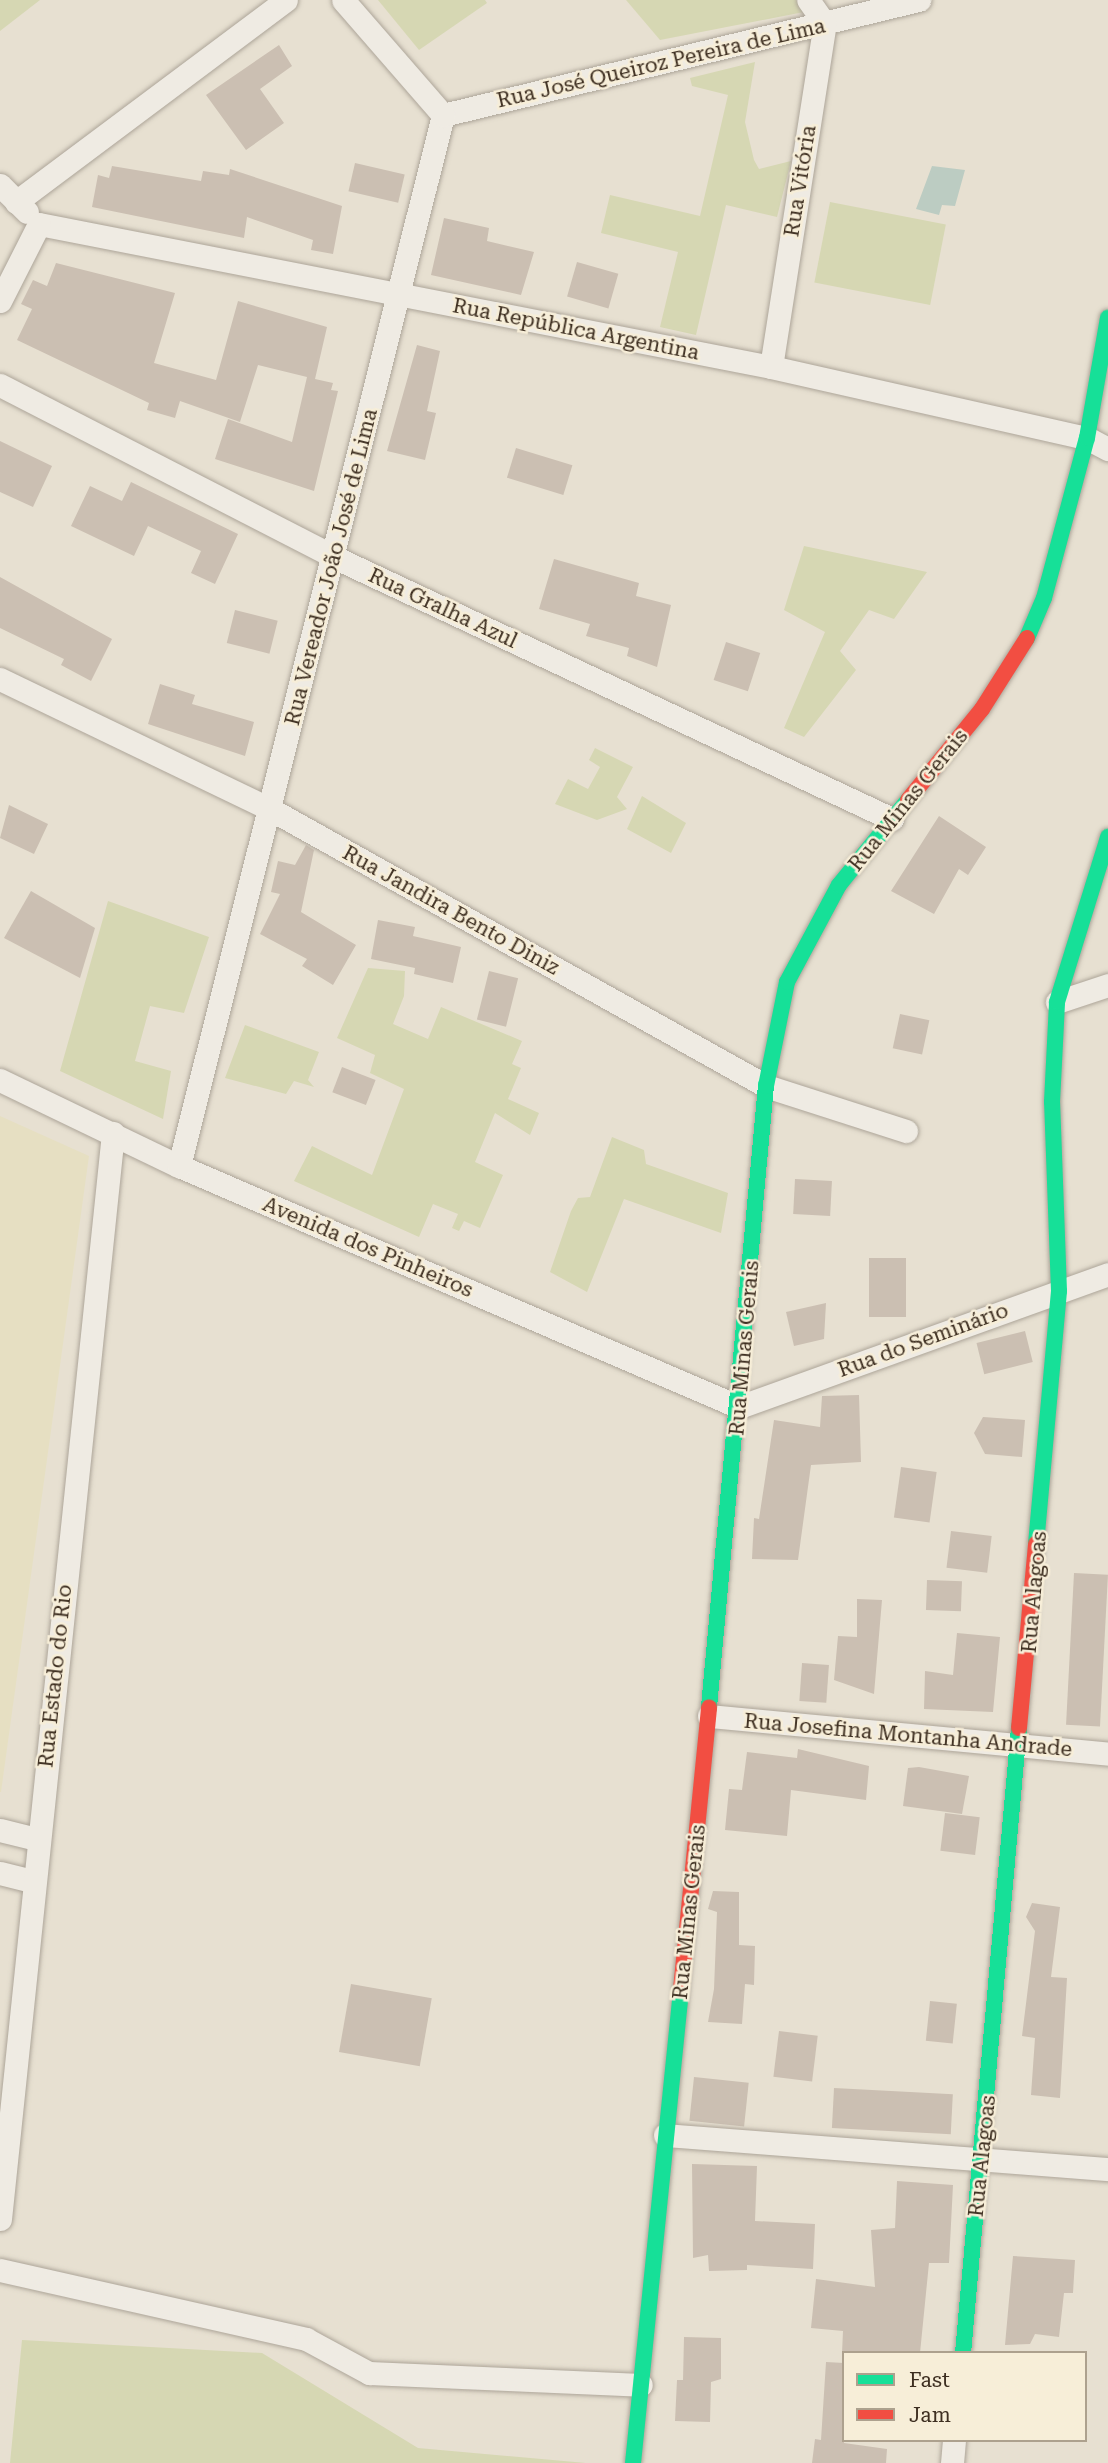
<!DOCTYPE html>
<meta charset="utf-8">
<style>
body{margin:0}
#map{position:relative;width:1108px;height:2463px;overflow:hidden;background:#e7e0d1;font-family:"Roboto Serif",serif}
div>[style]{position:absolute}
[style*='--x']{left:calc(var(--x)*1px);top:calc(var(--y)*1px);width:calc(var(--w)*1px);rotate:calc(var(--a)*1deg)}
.farmland>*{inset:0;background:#e6dfc2}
.green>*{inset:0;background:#d6d7b3;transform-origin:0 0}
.water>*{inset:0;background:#bcccc2}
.building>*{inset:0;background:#cbbfb2;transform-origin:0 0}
.roads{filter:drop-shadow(0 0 2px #ada599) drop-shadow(0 0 2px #ada599)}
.street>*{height:23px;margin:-11.5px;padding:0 11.5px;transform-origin:11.5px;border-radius:11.5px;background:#efebe3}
.fast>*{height:16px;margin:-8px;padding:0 8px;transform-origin:8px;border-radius:8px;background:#16e098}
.jam>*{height:16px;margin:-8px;padding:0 8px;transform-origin:8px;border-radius:8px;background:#f24e42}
span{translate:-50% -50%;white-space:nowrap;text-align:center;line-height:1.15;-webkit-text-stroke:5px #f7eed8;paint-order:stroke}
.street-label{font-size:21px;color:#3d2e20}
.legend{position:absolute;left:842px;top:2351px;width:245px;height:91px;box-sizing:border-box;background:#f7eed8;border:2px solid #ada18e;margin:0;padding:9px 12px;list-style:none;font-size:21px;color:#3d2e20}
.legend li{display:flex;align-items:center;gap:14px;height:35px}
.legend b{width:35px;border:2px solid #ada18e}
</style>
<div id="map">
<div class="farmland">
<div style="clip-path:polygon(0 1116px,89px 1156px,1px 1792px,0 1792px)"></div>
</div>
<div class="green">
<div style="clip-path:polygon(0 0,40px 0,0 31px)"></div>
<div style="clip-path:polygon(378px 0,485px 0,487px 3px,419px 50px)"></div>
<div style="clip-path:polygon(626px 0,796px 0,804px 12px,660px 40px)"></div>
<div style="clip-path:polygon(755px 62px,745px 122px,754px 160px,759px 169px,791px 161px,777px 217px,726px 205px,696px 335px,660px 327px,678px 252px,601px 233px,610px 195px,700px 216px,728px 95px,692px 86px,690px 78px)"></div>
<div style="left:830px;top:202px;width:118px;height:82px;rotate:11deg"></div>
<div style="clip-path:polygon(804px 546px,927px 572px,894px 619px,869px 610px,840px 651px,856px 670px,804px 737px,784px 728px,825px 632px,784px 610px)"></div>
<div style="clip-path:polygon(595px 748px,633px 767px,617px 797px,627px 809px,597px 820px,555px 804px,568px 779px,588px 789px,600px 767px,589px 760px)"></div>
<div style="clip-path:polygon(642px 796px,686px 823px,671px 853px,627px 829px)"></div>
<div style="clip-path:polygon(108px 901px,209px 937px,184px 1013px,150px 1006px,135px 1061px,171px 1071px,163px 1119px,60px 1071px)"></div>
<div style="clip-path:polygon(368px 968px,405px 971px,404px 996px,393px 1024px,428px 1039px,441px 1007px,522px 1041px,512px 1064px,521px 1068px,508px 1099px,539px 1113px,530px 1135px,495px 1113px,475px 1162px,503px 1175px,480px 1228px,464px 1221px,459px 1231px,452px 1228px,458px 1214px,433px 1204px,419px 1237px,294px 1181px,312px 1146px,372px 1175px,404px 1089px,370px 1073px,375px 1055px,337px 1038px)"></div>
<div style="clip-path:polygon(245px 1025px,319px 1052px,308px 1080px,314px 1087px,294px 1081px,286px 1094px,225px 1078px)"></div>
<div style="clip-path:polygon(612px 1137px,644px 1150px,646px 1164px,728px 1193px,721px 1233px,624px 1199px,587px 1292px,550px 1272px,571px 1211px,578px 1198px,590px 1197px)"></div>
<div style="clip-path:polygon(22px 2340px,262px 2353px,418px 2448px,586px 2463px,10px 2463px)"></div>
</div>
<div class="water">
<div style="clip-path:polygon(932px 166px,965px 170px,955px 206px,942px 205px,939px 215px,916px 209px)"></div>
</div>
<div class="building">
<div style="clip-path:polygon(279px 45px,292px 66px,260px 89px,284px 123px,246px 150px,206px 95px)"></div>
<div style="left:355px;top:163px;width:51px;height:29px;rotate:13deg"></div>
<div style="clip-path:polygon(112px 166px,201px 181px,203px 171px,229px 175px,230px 169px,342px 206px,333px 254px,311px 250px,313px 240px,247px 217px,244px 238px,92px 207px,98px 175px,109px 178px)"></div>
<div style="clip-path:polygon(444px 218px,489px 228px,487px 241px,534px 252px,521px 295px,431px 275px)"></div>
<div style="left:577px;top:262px;width:43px;height:36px;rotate:16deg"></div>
<div style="clip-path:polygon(56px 263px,175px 293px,154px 363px,216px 380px,238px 301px,327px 327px,315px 379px,333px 383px,331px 390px,338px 391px,314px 491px,215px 459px,228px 419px,292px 442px,307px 377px,258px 365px,240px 422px,180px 401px,175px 418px,147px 410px,149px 403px,17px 340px,32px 309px,21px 304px,33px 280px,47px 286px)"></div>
<div style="clip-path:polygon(417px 345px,440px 351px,427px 411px,436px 413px,425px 460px,387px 451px)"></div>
<div style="clip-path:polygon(0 441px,52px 466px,33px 507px,0 492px)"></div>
<div style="left:516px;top:448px;width:59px;height:31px;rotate:17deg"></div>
<div style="clip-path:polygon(131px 482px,238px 534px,215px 584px,191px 573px,201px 551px,148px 526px,134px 556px,71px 526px,90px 486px,122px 501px)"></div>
<div style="clip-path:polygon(554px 559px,639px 583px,636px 596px,671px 605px,657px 667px,627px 656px,629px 648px,586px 636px,590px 624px,539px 609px)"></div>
<div style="clip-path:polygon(0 577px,112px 639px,91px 681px,61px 665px,64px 659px,0 628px)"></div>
<div style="left:235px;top:610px;width:44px;height:34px;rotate:14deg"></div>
<div style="left:726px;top:642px;width:36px;height:40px;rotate:18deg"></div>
<div style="clip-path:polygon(160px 684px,195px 695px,192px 704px,254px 722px,245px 756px,148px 724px)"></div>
<div style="clip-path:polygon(9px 805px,48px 824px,34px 854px,0 838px)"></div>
<div style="clip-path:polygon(939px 816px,986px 847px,968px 875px,959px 869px,934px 914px,891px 891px)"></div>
<div style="clip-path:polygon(306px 845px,314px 850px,301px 912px,356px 945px,333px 985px,302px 966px,307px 959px,260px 934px,280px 894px,271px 892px,278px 861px,295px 865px)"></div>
<div style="clip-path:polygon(31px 891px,95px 928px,80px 978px,4px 938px)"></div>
<div style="clip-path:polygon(378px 920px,415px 927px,413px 936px,461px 947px,453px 983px,414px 974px,415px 968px,371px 959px)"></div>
<div style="left:489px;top:971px;width:30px;height:50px;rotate:14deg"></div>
<div style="left:900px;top:1014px;width:30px;height:35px;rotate:12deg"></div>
<div style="left:342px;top:1067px;width:36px;height:27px;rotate:21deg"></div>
<div style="left:795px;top:1179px;width:37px;height:35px;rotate:3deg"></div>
<div style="left:869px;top:1258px;width:37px;height:59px"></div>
<div style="clip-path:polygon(826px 1303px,824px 1339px,794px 1346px,786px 1312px)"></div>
<div style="left:1025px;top:1331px;width:32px;height:50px;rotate:76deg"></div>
<div style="clip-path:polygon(859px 1395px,861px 1462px,811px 1465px,798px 1560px,752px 1559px,754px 1518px,759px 1519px,774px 1420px,820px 1427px,822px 1396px)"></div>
<div style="clip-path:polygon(983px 1417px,1025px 1420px,1022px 1457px,985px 1454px,974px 1433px)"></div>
<div style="left:901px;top:1467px;width:36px;height:51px;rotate:8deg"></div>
<div style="left:951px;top:1531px;width:41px;height:37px;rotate:7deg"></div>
<div style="left:1074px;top:1573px;width:34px;height:152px;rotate:3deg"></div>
<div style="left:927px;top:1580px;width:35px;height:30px;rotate:2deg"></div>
<div style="clip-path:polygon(857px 1599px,882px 1600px,874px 1694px,834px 1680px,838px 1636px,857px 1637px)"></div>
<div style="clip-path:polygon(957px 1633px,1000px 1637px,993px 1712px,924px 1709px,925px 1671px,953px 1675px)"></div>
<div style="left:802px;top:1663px;width:27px;height:38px;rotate:4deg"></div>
<div style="clip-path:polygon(798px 1749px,869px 1766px,866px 1800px,791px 1790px,787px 1836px,725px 1830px,729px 1789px,742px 1790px,747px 1752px,797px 1758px)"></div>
<div style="clip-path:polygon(919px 1767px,969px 1776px,962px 1814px,903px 1806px,908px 1768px)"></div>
<div style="left:945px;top:1813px;width:35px;height:38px;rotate:7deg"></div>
<div style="clip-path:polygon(713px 1891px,739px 1892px,739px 1945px,755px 1946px,754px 1985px,745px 1984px,742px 2024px,708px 2022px,714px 1989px,717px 1912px,708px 1909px)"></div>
<div style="clip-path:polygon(1032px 1903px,1060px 1907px,1051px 1977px,1067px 1978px,1060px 2098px,1031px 2095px,1035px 2038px,1022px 2036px,1035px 1931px,1026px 1917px)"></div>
<div style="left:351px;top:1984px;width:82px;height:69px;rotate:10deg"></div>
<div style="left:930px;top:2001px;width:27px;height:40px;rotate:6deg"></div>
<div style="left:779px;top:2031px;width:39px;height:46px;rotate:7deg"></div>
<div style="left:694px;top:2077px;width:55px;height:44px;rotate:6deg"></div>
<div style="left:834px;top:2088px;width:119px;height:40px;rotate:3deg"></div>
<div style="clip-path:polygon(692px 2164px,757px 2166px,755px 2221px,815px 2224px,813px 2269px,747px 2265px,747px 2270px,709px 2271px,708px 2255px,693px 2258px)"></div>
<div style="clip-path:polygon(897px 2181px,953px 2185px,949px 2263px,929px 2263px,920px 2353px,842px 2353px,843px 2331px,811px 2328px,816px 2279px,875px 2287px,871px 2230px,895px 2228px)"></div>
<div style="clip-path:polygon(1013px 2256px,1075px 2260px,1073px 2293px,1064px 2293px,1059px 2337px,1035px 2334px,1030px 2344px,1005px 2345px)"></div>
<div style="clip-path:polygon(684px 2337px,721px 2338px,721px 2379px,711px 2382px,710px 2422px,675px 2421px,677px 2380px,683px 2380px)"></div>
<div style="clip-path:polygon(826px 2362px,844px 2363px,844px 2443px,887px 2449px,886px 2463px,812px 2463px,815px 2439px,821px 2440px)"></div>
</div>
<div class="roads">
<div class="street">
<div style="--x:443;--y:115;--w:490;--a:-13.6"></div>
<div style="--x:0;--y:185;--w:38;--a:45"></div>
<div style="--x:16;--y:202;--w:337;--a:-36.8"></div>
<div style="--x:39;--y:224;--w:746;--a:11.05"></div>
<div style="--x:771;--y:367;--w:324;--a:12.7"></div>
<div style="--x:1087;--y:438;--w:24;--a:28"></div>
<div style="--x:0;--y:301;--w:86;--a:-63.1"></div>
<div style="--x:771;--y:367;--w:347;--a:-81.1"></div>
<div style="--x:825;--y:24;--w:29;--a:-125"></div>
<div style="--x:0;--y:385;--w:378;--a:27.2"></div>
<div style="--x:336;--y:558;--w:614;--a:25.15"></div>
<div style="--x:0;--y:679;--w:300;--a:25.7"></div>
<div style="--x:270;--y:809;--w:568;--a:29.18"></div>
<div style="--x:766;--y:1086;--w:147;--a:17.8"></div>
<div style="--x:1057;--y:1002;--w:54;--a:-18.4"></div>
<div style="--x:0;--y:1080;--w:199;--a:25.7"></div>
<div style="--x:179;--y:1166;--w:610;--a:23.28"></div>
<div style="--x:739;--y:1407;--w:392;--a:-19.8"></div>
<div style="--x:179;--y:1166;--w:1084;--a:-75.9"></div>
<div style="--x:443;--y:115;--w:152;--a:-131"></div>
<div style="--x:709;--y:1716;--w:401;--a:5.4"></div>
<div style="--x:0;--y:1830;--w:38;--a:14"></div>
<div style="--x:0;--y:1873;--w:33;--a:14"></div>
<div style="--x:665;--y:2135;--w:444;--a:4.4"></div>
<div style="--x:0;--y:2219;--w:1092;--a:-84.06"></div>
<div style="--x:0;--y:2270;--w:314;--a:12.7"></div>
<div style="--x:306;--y:2339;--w:72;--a:28.4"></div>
<div style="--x:369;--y:2373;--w:272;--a:2.5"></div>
<div style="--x:952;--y:2463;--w:23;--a:-85"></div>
</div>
<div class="fast">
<div style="--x:1027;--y:638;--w:43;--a:-67"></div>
<div style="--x:1044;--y:598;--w:166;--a:-75"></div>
<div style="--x:1087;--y:438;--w:122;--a:-80.1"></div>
<div style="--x:1036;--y:1544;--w:254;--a:-84.8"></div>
<div style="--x:1059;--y:1291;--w:189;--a:-92.1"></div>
<div style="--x:1052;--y:1102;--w:100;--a:-87.1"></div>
<div style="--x:1057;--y:1002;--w:173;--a:-72.8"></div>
<div style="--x:709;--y:1707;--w:624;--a:-84.76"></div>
<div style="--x:766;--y:1086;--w:106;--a:-78.6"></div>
<div style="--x:787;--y:982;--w:110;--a:-61.8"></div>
<div style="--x:839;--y:885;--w:109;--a:-50.9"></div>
<div style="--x:963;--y:2353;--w:628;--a:-84.88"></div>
<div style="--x:633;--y:2463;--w:476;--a:-84.2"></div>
</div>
<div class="jam">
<div style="--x:908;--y:800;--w:117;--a:-50.9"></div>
<div style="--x:982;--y:709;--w:84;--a:-57.6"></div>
<div style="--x:1019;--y:1728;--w:185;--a:-84.7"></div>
<div style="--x:681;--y:1989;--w:283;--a:-84.3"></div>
</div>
</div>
<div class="street-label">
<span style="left:661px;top:63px;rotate:-13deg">Rua José Queiroz Pereira de Lima</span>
<span style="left:800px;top:181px;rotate:-81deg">Rua Vitória</span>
<span style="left:576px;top:329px;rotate:11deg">Rua República Argentina</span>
<span style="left:331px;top:567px;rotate:-76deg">Rua Vereador João José de Lima</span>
<span style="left:443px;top:608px;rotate:25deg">Rua Gralha Azul</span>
<span style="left:908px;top:800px;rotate:-51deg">Rua Minas Gerais</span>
<span style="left:451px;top:910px;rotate:29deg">Rua Jandira Bento Diniz</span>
<span style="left:368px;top:1247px;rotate:23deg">Avenida dos Pinheiros</span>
<span style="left:923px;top:1340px;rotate:-20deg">Rua do Seminário</span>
<span style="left:744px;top:1348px;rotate:-85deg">Rua Minas Gerais</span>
<span style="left:1034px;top:1592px;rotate:-85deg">Rua Alagoas</span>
<span style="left:55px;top:1676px;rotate:-84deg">Rua Estado do Rio</span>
<span style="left:908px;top:1735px;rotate:5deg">Rua Josefina Montanha Andrade</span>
<span style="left:689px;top:1912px;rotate:-84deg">Rua Minas Gerais</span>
<span style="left:982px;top:2156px;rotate:-84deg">Rua Alagoas</span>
</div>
<ul class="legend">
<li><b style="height:9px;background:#16e098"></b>Fast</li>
<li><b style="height:9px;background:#f24e42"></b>Jam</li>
</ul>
</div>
